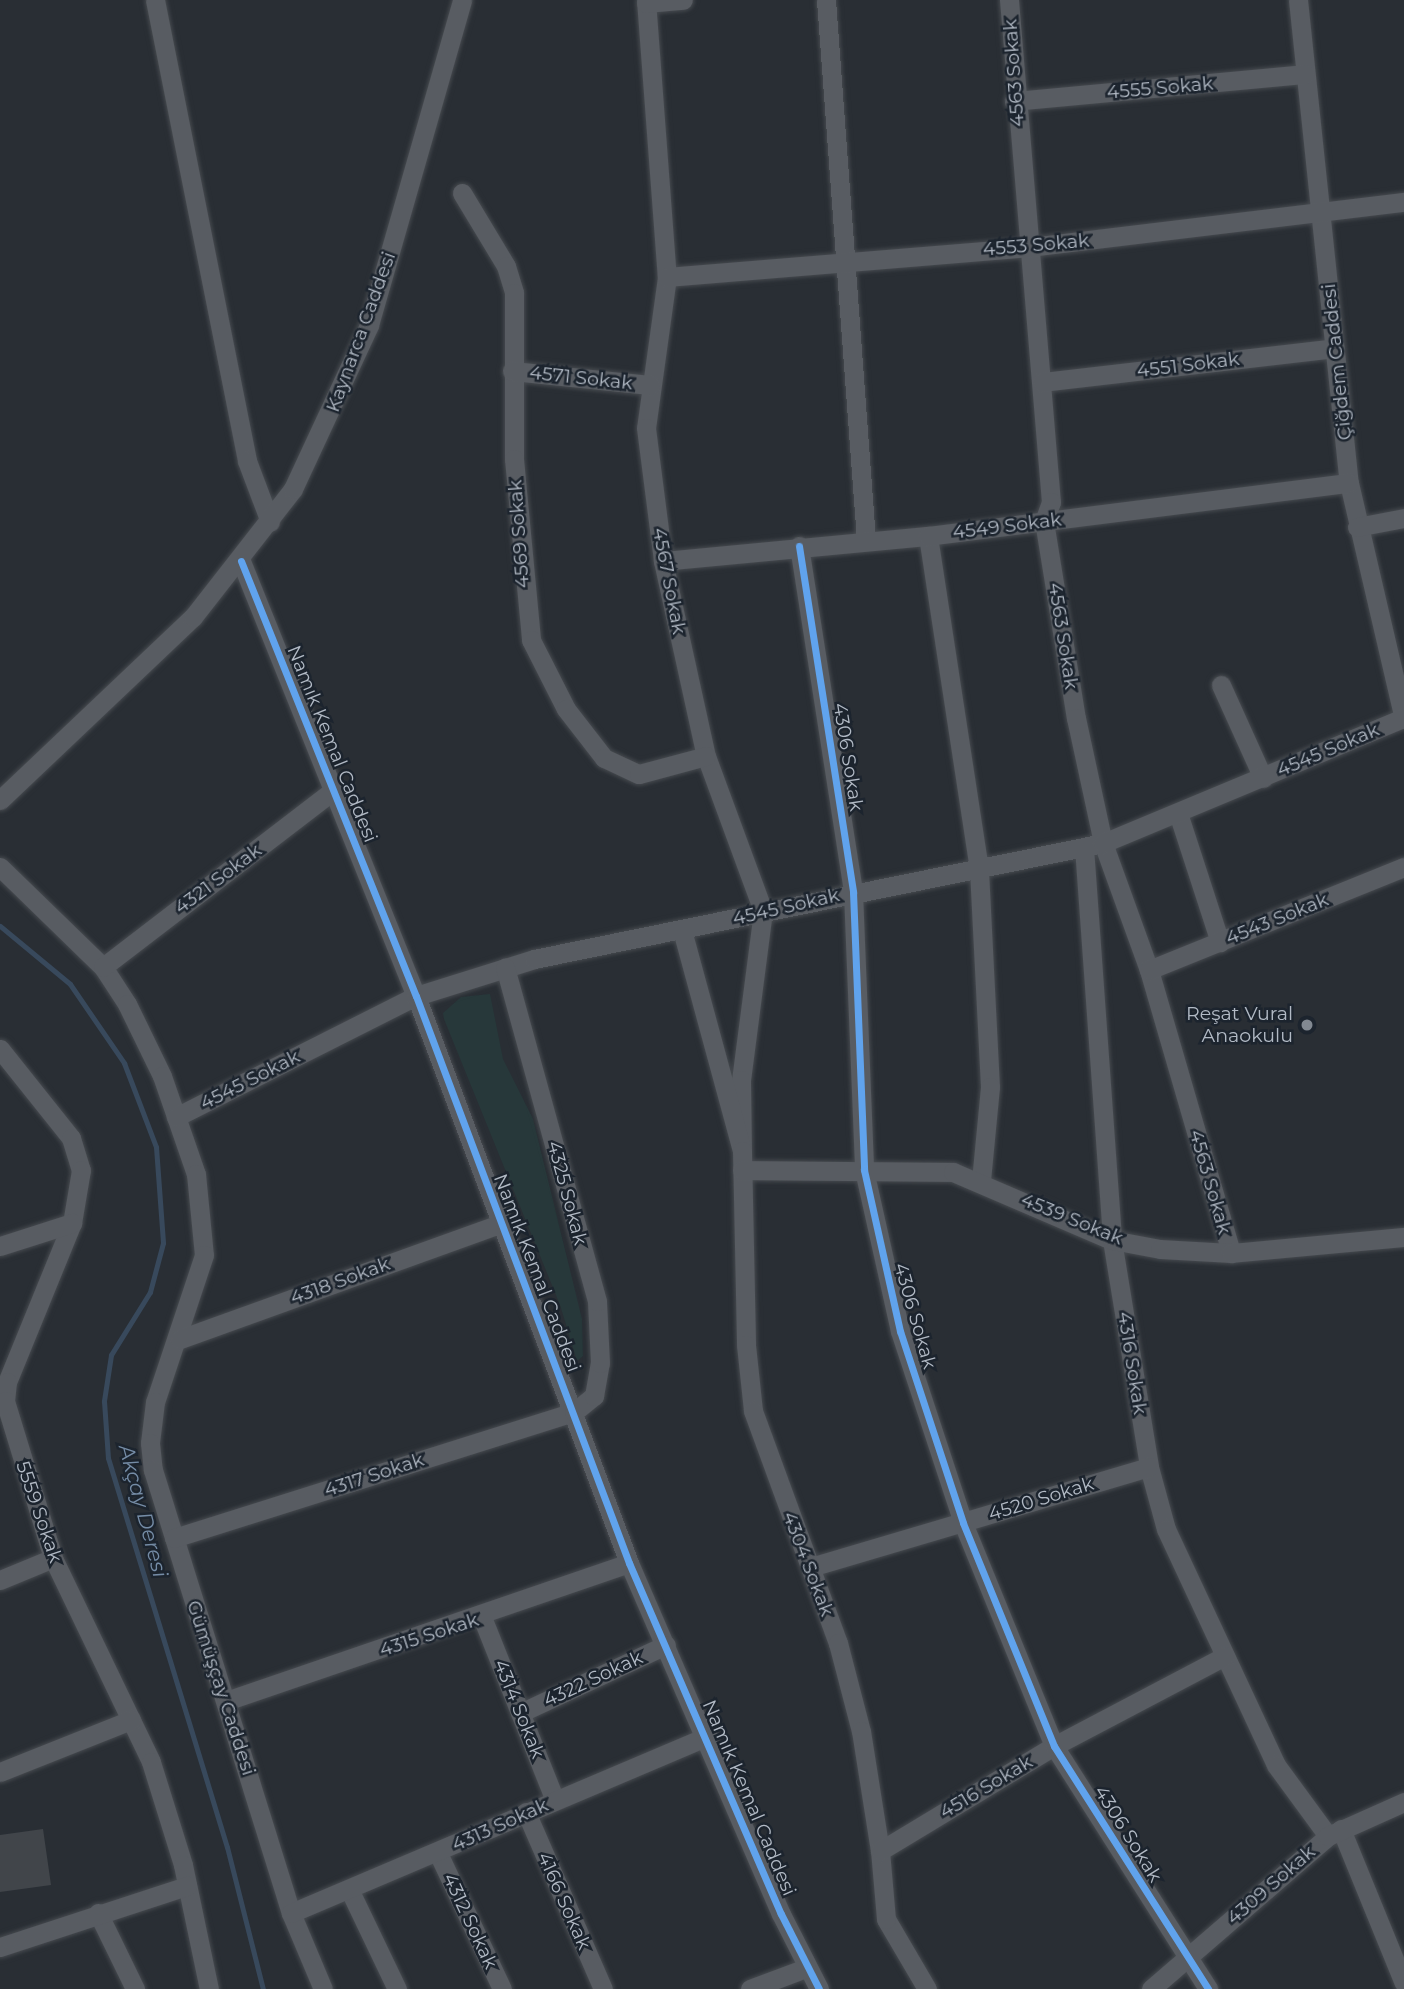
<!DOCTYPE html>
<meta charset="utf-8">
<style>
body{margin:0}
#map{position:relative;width:1404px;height:1989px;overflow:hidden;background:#292e34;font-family:Montserrat,sans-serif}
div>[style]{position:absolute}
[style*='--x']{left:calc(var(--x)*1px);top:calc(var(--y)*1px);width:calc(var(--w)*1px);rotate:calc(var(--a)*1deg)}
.green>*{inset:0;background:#27383a}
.stream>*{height:5px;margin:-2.5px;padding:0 2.5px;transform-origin:2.5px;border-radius:2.5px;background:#38495c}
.building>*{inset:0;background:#41454a}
.roads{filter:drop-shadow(0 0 2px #464a4f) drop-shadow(0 0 2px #464a4f)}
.minor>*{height:19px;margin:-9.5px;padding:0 9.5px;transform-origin:9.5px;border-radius:9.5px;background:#585c62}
.cycleway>*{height:7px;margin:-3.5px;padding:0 3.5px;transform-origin:3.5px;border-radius:3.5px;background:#60a3ed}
.dots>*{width:19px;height:19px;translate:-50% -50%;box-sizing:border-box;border:4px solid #1c242e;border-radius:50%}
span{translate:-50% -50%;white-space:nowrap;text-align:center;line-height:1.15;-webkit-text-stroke:5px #1c242e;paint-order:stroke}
.street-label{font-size:19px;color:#b2bac5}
.poi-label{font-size:19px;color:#b2bac5}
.right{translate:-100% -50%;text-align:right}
.water-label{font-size:21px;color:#758ca6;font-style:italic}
</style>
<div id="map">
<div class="green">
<div style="clip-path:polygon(490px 994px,503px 1059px,533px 1119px,582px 1319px,583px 1356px,577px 1361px,560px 1305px,444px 1019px,443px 1013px,461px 997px)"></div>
</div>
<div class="stream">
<div style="--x:0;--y:926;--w:91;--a:39.6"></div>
<div style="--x:70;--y:984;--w:96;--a:55.6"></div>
<div style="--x:124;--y:1063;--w:90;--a:69.1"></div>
<div style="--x:156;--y:1147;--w:96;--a:85.8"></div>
<div style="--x:163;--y:1243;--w:51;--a:104.9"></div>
<div style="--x:150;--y:1292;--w:74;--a:121.8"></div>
<div style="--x:111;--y:1355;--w:47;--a:98.7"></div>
<div style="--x:104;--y:1401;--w:57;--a:86"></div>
<div style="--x:108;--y:1458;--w:407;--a:73"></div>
<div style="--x:227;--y:1847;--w:146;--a:75.8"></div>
</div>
<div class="building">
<div style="clip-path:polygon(43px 1829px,51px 1885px,0 1892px,0 1835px)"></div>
</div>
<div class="roads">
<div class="minor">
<div style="--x:155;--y:0;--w:470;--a:78.7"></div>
<div style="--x:247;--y:461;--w:65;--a:69.3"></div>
<div style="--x:646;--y:0;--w:278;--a:85.7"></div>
<div style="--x:667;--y:277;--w:152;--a:97.9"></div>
<div style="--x:646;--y:428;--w:134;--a:82.7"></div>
<div style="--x:663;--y:561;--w:200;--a:77.6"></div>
<div style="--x:706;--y:756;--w:165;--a:69.8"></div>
<div style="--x:763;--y:911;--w:170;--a:97.4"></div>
<div style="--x:741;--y:1080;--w:71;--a:89.2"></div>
<div style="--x:826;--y:0;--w:541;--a:85.76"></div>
<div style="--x:1009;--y:0;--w:504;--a:85.22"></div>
<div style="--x:1051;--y:502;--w:20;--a:110"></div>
<div style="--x:1044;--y:521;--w:200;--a:80.8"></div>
<div style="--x:1076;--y:718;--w:128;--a:77.8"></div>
<div style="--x:1103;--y:843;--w:135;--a:70.1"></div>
<div style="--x:1149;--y:970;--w:295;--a:73.8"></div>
<div style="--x:1298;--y:0;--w:486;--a:84"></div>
<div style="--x:1349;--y:483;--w:242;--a:76.9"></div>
<div style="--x:646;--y:3;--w:37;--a:-5"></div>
<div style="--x:1014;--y:101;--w:292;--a:-5.3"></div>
<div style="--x:462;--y:193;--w:85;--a:58.9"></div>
<div style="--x:506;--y:266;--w:28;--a:73"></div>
<div style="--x:514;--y:293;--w:166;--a:90"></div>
<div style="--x:514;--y:459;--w:182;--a:84.6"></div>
<div style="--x:531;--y:640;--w:77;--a:63.1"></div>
<div style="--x:566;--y:709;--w:62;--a:52.2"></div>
<div style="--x:604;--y:758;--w:38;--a:25"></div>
<div style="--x:639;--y:774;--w:69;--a:-15"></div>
<div style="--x:667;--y:277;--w:364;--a:-4.7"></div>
<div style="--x:1030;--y:247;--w:377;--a:-6.9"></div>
<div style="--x:512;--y:371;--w:139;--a:5.8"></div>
<div style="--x:1042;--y:382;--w:294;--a:-6.6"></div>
<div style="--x:1357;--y:527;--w:48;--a:-10.8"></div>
<div style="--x:928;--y:536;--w:338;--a:81.3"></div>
<div style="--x:979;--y:870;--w:217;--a:87.1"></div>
<div style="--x:990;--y:1087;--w:94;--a:95.5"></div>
<div style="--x:799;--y:546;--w:350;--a:81.1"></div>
<div style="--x:853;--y:892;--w:278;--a:87.7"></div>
<div style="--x:864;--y:1170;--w:165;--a:77.4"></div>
<div style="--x:900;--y:1331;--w:202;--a:71.8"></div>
<div style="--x:963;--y:1523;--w:241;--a:67.8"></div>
<div style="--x:1054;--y:1746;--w:288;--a:57.6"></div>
<div style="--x:241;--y:561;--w:469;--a:68.1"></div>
<div style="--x:416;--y:996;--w:606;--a:69.41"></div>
<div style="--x:629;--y:1563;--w:382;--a:66.6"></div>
<div style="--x:781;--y:1914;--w:84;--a:63.1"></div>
<div style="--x:663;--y:561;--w:266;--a:-5.4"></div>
<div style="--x:928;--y:536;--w:424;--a:-7.2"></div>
<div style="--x:1221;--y:685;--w:102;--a:65.7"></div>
<div style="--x:0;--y:800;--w:266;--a:-43.5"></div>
<div style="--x:193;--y:617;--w:162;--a:-52"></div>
<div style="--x:293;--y:489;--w:181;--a:-65.1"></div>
<div style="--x:369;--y:325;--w:338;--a:-74"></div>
<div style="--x:1178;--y:813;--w:136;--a:72"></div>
<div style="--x:1084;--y:847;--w:394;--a:85.9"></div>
<div style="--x:1112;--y:1240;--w:230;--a:80.7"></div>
<div style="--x:1149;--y:1467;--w:64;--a:74.7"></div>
<div style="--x:1166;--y:1529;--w:260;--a:65"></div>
<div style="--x:1276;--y:1765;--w:88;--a:53.8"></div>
<div style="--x:0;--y:867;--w:144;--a:44.2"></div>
<div style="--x:103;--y:967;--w:44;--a:57"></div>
<div style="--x:127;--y:1004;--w:80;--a:64.1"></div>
<div style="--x:162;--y:1076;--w:104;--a:70.9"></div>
<div style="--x:196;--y:1174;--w:81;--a:84.4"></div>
<div style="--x:204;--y:1255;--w:155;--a:108.4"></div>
<div style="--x:155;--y:1402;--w:41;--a:97"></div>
<div style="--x:150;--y:1443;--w:27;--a:84"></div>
<div style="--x:153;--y:1470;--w:464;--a:72.7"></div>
<div style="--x:291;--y:1913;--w:82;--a:67.2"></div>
<div style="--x:682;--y:930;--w:229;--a:74.8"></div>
<div style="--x:742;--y:1151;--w:194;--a:88.8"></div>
<div style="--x:746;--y:1345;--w:66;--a:83.9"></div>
<div style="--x:753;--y:1411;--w:247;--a:69.9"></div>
<div style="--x:838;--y:1643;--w:91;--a:75.4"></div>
<div style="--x:861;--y:1731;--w:121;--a:81"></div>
<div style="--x:103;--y:967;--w:291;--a:-37.5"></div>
<div style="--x:1149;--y:970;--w:275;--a:-22"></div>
<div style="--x:0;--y:1049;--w:114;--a:51.4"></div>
<div style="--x:71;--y:1138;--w:34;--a:73"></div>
<div style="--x:81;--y:1170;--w:54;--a:99.6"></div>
<div style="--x:72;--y:1223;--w:172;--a:112.2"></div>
<div style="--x:7;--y:1382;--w:19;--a:96"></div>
<div style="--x:5;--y:1401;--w:164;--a:73"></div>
<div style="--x:53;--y:1558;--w:226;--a:64.3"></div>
<div style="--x:151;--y:1762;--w:108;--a:72.7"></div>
<div style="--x:183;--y:1865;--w:127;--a:78.2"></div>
<div style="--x:176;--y:1117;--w:269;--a:-26.8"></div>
<div style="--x:416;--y:996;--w:124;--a:-17.4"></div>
<div style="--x:534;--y:959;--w:581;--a:-11.52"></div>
<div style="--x:1103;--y:843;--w:326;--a:-22.6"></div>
<div style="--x:742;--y:1170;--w:211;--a:0.5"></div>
<div style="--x:953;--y:1172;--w:173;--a:23.2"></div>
<div style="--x:1112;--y:1240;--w:49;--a:10.6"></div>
<div style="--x:1160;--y:1249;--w:71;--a:3.2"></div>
<div style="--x:1231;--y:1253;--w:174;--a:-5.3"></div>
<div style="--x:0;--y:1246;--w:76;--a:-17.7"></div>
<div style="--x:180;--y:1339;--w:340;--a:-19.8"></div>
<div style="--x:174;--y:1538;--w:419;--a:-17.5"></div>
<div style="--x:574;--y:1412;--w:26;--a:-39"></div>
<div style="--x:594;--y:1396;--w:34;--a:-80"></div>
<div style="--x:600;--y:1363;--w:62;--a:-92.8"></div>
<div style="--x:597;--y:1301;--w:346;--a:-105.4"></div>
<div style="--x:811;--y:1567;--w:352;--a:-16.5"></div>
<div style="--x:0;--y:1580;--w:57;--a:-22.5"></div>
<div style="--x:482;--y:1617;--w:197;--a:68.3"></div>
<div style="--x:226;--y:1701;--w:426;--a:-18.9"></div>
<div style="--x:520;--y:1713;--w:161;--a:-25"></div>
<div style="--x:0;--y:1772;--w:141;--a:-21.7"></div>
<div style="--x:526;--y:1812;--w:193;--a:66.5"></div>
<div style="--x:1341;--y:1829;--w:166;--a:67.8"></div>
<div style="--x:438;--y:1853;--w:150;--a:64.8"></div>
<div style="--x:350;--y:1891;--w:109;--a:64.4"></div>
<div style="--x:98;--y:1913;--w:85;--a:64"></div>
<div style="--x:291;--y:1913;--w:453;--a:-23"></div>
<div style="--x:0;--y:1947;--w:197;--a:-18.1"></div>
<div style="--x:750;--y:1989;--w:60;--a:-20.6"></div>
<div style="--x:927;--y:1989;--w:81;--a:-120.4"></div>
<div style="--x:886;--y:1919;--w:68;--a:-95"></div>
<div style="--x:880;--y:1851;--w:203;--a:-31.1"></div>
<div style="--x:1054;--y:1746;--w:193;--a:-27.8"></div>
<div style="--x:1151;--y:1989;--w:234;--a:-40.8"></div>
<div style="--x:1328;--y:1836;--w:83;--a:-24.1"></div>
</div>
</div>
<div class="cycleway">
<div style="--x:799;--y:546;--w:350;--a:81.1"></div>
<div style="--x:853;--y:892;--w:278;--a:87.7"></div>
<div style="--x:864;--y:1170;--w:165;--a:77.4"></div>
<div style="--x:900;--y:1331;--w:202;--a:71.8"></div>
<div style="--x:963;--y:1523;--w:241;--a:67.8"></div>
<div style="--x:1054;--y:1746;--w:288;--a:57.6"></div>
<div style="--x:241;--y:561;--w:469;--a:68.1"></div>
<div style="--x:416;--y:996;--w:606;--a:69.41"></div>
<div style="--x:629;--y:1563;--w:382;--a:66.6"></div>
<div style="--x:781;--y:1914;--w:84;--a:63.1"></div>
</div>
<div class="dots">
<div style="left:1307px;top:1025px;background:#828992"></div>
</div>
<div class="street-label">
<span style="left:1014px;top:73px;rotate:-94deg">4563 Sokak</span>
<span style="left:1160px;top:88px;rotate:-5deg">4555 Sokak</span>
<span style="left:1036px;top:245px;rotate:-5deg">4553 Sokak</span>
<span style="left:361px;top:332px;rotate:-70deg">Kaynarca Caddesi</span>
<span style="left:1337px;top:362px;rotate:-96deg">Çiğdem Caddesi</span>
<span style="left:1188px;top:365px;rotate:-7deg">4551 Sokak</span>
<span style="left:581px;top:378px;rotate:6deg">4571 Sokak</span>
<span style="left:1007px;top:526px;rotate:-7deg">4549 Sokak</span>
<span style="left:519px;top:534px;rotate:-94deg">4569 Sokak</span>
<span style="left:669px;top:581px;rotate:79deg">4567 Sokak</span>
<span style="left:1063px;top:636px;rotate:81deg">4563 Sokak</span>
<span style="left:332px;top:744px;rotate:68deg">Namık Kemal Caddesi</span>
<span style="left:1328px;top:750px;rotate:-23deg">4545 Sokak</span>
<span style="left:848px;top:757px;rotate:81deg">4306 Sokak</span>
<span style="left:218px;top:879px;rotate:-37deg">4321 Sokak</span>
<span style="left:786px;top:907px;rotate:-13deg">4545 Sokak</span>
<span style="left:1277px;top:919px;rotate:-22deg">4543 Sokak</span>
<span style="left:250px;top:1080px;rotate:-27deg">4545 Sokak</span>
<span style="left:1210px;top:1182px;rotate:74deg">4563 Sokak</span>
<span style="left:567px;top:1193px;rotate:75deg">4325 Sokak</span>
<span style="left:1072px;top:1219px;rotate:22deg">4539 Sokak</span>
<span style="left:537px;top:1273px;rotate:69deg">Namık Kemal Caddesi</span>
<span style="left:340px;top:1281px;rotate:-20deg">4318 Sokak</span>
<span style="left:915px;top:1316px;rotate:74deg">4306 Sokak</span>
<span style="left:1132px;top:1363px;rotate:81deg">4316 Sokak</span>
<span style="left:374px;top:1475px;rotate:-18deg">4317 Sokak</span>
<span style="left:1041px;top:1499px;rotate:-17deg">4520 Sokak</span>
<span style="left:39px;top:1512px;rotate:71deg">5559 Sokak</span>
<span style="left:808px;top:1564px;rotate:69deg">4304 Sokak</span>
<span style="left:429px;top:1635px;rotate:-18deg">4315 Sokak</span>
<span style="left:593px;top:1679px;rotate:-25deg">4322 Sokak</span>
<span style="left:221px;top:1688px;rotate:72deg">Gümüşçay Caddesi</span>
<span style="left:519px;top:1709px;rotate:68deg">4314 Sokak</span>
<span style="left:986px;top:1787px;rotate:-31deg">4516 Sokak</span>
<span style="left:749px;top:1798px;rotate:67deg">Namık Kemal Caddesi</span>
<span style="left:500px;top:1825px;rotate:-24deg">4313 Sokak</span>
<span style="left:1128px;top:1834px;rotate:58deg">4306 Sokak</span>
<span style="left:1271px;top:1885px;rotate:-41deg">4309 Sokak</span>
<span style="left:564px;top:1901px;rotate:66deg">4166 Sokak</span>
<span style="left:470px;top:1921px;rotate:65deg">4312 Sokak</span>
</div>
<div class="poi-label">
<span class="right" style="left:1293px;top:1025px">Reşat Vural<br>Anaokulu</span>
</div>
<div class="water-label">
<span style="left:143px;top:1511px;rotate:75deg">Akçay Deresi</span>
</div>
</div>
